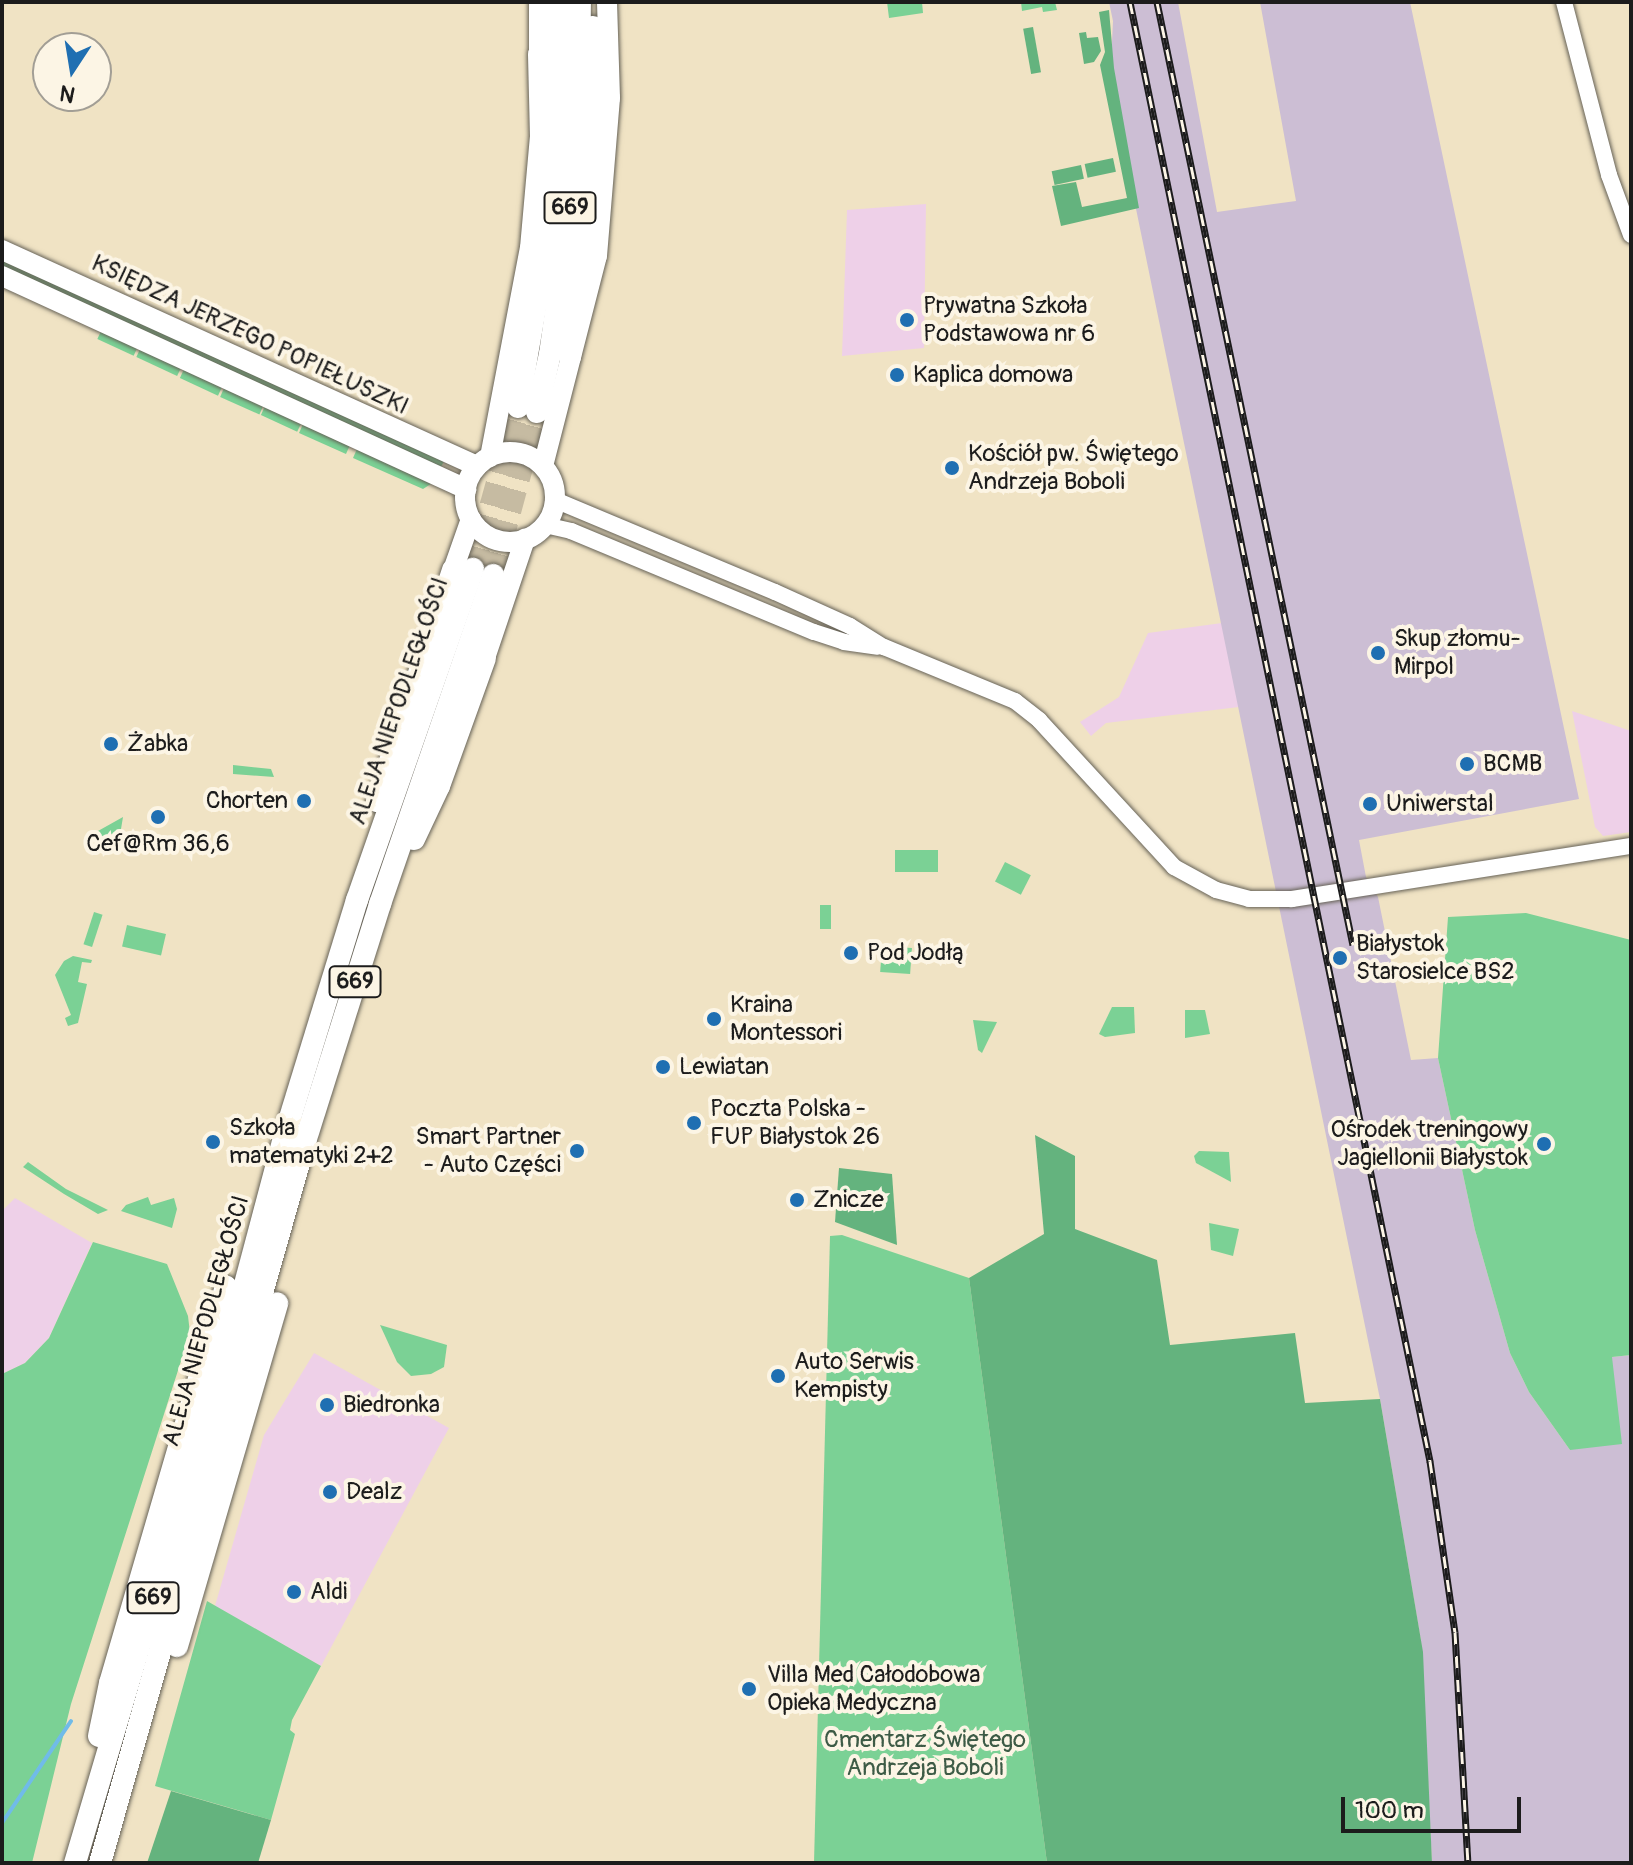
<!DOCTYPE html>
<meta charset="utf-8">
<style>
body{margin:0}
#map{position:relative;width:1633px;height:1865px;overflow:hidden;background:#f0e3c4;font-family:Pangolin,sans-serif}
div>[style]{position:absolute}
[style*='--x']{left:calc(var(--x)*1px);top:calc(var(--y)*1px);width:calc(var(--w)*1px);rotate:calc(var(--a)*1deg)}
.built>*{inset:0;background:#eed0e8}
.industrial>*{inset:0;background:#ccbed4}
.green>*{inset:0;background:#7bd195;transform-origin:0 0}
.forest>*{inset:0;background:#64b37e;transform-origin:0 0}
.stream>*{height:4px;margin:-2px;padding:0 2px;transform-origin:2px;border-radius:2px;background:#70bbe9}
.primary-tunnel>*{height:22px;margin-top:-11px;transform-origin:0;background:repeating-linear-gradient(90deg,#c6bba2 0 22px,transparent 0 33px)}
.roads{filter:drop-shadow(0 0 2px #666257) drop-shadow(0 0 2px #666257)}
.tertiary>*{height:16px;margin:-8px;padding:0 8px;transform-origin:8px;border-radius:8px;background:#fff}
.secondary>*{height:20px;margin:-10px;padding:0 10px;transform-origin:10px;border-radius:10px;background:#fff}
.secondary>.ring{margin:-10px;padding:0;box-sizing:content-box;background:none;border:20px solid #fff;border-radius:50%}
.primary>*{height:22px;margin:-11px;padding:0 11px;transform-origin:11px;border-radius:11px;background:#fff}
.rail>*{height:7px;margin-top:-3.5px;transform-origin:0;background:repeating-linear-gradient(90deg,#fcf5e5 0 12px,#1c1c1c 0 24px);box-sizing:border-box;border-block:2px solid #1c1c1c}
.dots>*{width:22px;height:22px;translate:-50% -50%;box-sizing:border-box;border:4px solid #fcf5e5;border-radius:50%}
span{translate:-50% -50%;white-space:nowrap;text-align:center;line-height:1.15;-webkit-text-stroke:8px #fcf5e5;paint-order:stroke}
.shield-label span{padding:2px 6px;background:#fcf5e5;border:2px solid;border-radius:6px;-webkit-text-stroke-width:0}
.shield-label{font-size:22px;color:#1c1c1c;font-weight:700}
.poi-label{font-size:24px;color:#1c1c1c}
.left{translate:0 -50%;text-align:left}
.right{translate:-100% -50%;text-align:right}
.street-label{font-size:24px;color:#1c1c1c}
.park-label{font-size:24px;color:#3d5b46}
.frame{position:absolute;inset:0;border:4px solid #1c1c1c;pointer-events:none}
.north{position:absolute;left:32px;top:32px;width:80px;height:80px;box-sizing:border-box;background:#fcf5e5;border:2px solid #a29e95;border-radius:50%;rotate:192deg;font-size:22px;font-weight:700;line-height:32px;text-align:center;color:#1c1c1c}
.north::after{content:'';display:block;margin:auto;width:28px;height:36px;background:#1f6fb2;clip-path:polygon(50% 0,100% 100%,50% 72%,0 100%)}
.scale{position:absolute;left:1341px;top:1797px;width:180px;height:36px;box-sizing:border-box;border:4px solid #1c1c1c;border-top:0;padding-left:10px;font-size:24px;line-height:28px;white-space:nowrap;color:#1c1c1c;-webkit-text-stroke:6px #fcf5e5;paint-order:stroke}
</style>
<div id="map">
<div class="built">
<div style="clip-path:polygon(926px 204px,924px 348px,842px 356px,847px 210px)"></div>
<div style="clip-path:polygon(1222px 623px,1239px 707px,1106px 723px,1091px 736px,1080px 722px,1119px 697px,1148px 633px)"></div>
<div style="clip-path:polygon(1572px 711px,1631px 731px,1631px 832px,1603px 836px,1595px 827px)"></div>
<div style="clip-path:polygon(15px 1198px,92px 1243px,49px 1338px,25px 1363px,2px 1374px,2px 1211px)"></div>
<div style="clip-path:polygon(314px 1353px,449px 1428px,321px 1666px,215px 1606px,264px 1435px)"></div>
</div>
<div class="industrial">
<div style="clip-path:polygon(1109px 2px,1178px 2px,1217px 212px,1296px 201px,1260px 2px,1410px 2px,1579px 799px,1359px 840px,1366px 877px,1378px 897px,1411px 1060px,1438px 1058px,1475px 1230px,1510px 1353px,1529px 1392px,1570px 1450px,1612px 1357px,1631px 1355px,1631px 1863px,1432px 1863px,1421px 1641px,1380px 1399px,1110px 82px,1113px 21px)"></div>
</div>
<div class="green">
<div style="clip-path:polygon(887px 2px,922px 2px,923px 13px,889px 18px)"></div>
<div style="clip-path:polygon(1021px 2px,1055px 2px,1057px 10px,1043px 12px,1042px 7px,1022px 11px)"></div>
<div style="clip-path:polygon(2px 256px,444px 461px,440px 469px,2px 268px)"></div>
<div style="left:102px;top:329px;width:40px;height:11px;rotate:25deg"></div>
<div style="left:141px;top:347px;width:45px;height:11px;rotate:25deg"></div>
<div style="left:185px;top:367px;width:42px;height:12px;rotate:25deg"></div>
<div style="left:225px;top:386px;width:43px;height:12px;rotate:24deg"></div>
<div style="left:266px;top:404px;width:40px;height:12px;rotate:25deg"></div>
<div style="clip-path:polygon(304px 422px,350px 445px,346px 454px,299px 433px)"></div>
<div style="clip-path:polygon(357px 449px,434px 482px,423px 489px,353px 458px)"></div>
<div style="clip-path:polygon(233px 765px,271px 769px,274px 777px,233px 774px)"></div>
<div style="clip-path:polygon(123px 817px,120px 835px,111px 834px,108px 853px,98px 831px)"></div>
<div style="left:895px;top:850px;width:43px;height:22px"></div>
<div style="left:1005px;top:862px;width:29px;height:22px;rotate:27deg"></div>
<div style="left:820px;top:905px;width:11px;height:24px"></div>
<div style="left:94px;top:912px;width:9px;height:34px;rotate:18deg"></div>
<div style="clip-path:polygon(1526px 913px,1631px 940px,1631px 1355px,1612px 1357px,1622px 1444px,1570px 1450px,1529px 1392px,1510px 1353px,1475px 1230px,1438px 1058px,1448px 917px)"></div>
<div style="left:127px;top:925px;width:40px;height:22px;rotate:13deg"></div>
<div style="left:882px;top:946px;width:30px;height:26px;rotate:4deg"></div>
<div style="clip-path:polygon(73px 956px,92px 960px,91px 963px,82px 962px,78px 982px,87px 984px,78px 1023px,68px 1026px,65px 1018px,71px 1015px,55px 975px,64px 961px)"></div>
<div style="clip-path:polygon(1112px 1007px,1134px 1007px,1135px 1033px,1105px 1037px,1099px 1034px)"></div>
<div style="clip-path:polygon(1185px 1010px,1205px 1010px,1210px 1034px,1185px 1038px)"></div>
<div style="clip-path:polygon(973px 1020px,997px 1022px,982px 1053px,978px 1050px)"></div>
<div style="clip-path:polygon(1199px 1151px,1229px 1152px,1231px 1182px,1196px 1163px,1194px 1156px)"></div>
<div style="clip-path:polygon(28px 1162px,66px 1189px,108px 1210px,98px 1214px,64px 1194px,23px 1167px)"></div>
<div style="clip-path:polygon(148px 1197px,151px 1205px,174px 1198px,177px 1209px,172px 1228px,121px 1211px,126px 1205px)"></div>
<div style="clip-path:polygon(1209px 1223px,1239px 1229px,1233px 1256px,1211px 1250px)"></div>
<div style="clip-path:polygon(842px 1235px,969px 1278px,1047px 1863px,814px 1863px,830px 1236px)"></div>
<div style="clip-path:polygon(93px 1242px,167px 1264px,188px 1316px,190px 1333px,71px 1704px,32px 1863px,2px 1863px,2px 1374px,25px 1363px,49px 1338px)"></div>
<div style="clip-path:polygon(380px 1325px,447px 1345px,444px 1367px,431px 1374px,411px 1376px,397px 1362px)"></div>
<div style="clip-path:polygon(207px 1601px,321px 1666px,292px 1720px,290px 1730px,295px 1734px,271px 1820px,155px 1786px)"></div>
</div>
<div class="forest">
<div style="clip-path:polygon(1109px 10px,1114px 68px,1139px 208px,1061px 226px,1052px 186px,1076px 182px,1082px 207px,1127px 198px,1100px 65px,1105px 52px,1099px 12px)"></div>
<div style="left:1033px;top:27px;width:46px;height:10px;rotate:80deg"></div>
<div style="clip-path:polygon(1086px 32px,1087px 38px,1098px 37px,1101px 51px,1094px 62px,1084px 64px,1079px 33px)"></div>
<div style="left:1113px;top:158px;width:14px;height:29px;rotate:78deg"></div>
<div style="left:1081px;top:165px;width:14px;height:30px;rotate:78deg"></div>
<div style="clip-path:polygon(1035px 1135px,1075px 1156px,1075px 1229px,1157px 1260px,1170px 1345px,1295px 1333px,1305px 1403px,1380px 1399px,1423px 1652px,1432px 1863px,1047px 1863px,969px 1278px,1044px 1234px)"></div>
<div style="clip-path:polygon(839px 1168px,892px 1174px,897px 1245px,835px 1222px)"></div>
<div style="clip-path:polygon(171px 1791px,271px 1820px,258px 1863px,147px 1863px)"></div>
</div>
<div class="stream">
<div style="--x:2;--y:1823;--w:123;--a:-55.9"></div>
</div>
<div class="primary-tunnel">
<div style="--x:473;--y:569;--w:168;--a:-74.5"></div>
<div style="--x:493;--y:575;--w:169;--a:-74.9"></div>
</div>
<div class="roads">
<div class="tertiary">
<div style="--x:1564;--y:2;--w:179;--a:75.4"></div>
<div style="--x:1609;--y:175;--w:64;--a:69.9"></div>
<div style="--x:555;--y:500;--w:238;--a:22.7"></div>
<div style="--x:775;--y:592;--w:82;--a:24.4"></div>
<div style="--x:850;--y:626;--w:40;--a:32"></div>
<div style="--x:884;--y:647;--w:142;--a:22.4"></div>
<div style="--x:1015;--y:701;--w:31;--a:38"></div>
<div style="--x:1039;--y:720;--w:200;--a:47.4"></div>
<div style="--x:1174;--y:867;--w:48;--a:28.7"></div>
<div style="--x:1216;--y:890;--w:34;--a:15"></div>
<div style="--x:1249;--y:899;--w:43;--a:0"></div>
<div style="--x:1292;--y:899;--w:343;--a:-8.9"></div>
<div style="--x:545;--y:525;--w:27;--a:13"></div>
<div style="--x:571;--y:531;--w:263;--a:22.6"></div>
<div style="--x:814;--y:632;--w:32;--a:18"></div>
<div style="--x:844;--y:642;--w:34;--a:8"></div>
</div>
<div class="secondary">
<div style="--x:2;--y:250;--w:522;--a:24.45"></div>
<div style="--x:2;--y:276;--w:511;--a:24.66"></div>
<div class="ring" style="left:465px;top:452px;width:70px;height:70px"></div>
<div style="--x:490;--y:457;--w:213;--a:-79.2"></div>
<div style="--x:530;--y:248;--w:111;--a:-84.9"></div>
<div style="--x:540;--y:137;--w:83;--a:-91.4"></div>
<div style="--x:543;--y:466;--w:217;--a:-75.6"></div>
<div style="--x:597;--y:256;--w:159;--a:-85.3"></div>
<div style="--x:610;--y:98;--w:96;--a:-91.8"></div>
<div style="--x:453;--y:570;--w:54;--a:-70.6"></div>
<div style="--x:485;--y:658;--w:126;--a:-71.4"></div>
</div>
<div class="primary">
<div style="--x:540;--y:70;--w:68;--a:-90"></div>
<div style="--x:570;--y:357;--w:205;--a:-83.8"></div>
<div style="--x:592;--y:153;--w:76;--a:-87"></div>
<div style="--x:596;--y:77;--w:50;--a:-93.4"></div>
<div style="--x:518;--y:407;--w:183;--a:-80.2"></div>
<div style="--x:549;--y:227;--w:132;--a:-85.7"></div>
<div style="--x:559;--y:95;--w:93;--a:-90"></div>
<div style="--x:537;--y:412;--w:59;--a:-77.4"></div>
<div style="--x:550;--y:354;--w:127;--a:-81.9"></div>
<div style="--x:568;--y:228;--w:137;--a:-85.4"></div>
<div style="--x:579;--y:91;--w:89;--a:-89.4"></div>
<div style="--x:377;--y:801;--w:243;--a:-71.8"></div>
<div style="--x:414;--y:839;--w:59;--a:-64.7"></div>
<div style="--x:439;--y:786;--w:136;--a:-70.2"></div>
<div style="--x:177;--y:1646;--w:357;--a:-73.7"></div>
<div style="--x:99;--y:1736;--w:54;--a:-78.3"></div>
<div style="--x:110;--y:1683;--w:413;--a:-73.7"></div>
<div style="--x:75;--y:1863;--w:553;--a:-73.5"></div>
<div style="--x:232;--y:1333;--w:206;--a:-75.1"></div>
<div style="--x:285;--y:1134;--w:245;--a:-72.9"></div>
<div style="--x:357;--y:900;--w:351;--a:-70.7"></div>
<div style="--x:100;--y:1863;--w:750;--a:-74.13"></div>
<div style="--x:305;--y:1142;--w:250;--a:-72.5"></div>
<div style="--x:380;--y:904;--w:348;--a:-71"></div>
</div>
</div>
<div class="rail">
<div style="--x:1130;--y:2;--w:1490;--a:78.38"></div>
<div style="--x:1430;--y:1461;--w:173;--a:81.7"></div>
<div style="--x:1455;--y:1632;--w:231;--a:86.8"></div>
<div style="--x:1157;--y:2;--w:963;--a:78.26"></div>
</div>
<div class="dots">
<div style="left:907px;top:320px;background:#1f6fb2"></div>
<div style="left:897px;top:375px;background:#1f6fb2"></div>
<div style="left:952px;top:468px;background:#1f6fb2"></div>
<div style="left:1378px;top:653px;background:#1f6fb2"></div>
<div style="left:111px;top:744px;background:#1f6fb2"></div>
<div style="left:1467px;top:764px;background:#1f6fb2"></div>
<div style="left:304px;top:801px;background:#1f6fb2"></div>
<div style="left:1370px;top:804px;background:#1f6fb2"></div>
<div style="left:158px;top:817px;background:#1f6fb2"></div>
<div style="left:851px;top:953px;background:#1f6fb2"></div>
<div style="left:1340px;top:958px;background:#1f6fb2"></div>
<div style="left:714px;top:1019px;background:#1f6fb2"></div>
<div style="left:663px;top:1067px;background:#1f6fb2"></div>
<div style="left:694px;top:1123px;background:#1f6fb2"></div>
<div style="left:213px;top:1142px;background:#1f6fb2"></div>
<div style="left:1544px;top:1144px;background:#1f6fb2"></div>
<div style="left:577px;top:1151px;background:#1f6fb2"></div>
<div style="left:797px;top:1200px;background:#1f6fb2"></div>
<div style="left:778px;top:1376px;background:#1f6fb2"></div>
<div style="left:327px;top:1405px;background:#1f6fb2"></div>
<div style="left:330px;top:1492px;background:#1f6fb2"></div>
<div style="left:294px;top:1592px;background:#1f6fb2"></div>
<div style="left:749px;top:1689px;background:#1f6fb2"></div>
</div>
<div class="shield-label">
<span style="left:570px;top:208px">669</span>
<span style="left:355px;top:982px">669</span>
<span style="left:153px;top:1598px">669</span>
</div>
<div class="poi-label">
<span class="left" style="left:923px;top:320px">Prywatna Szkoła<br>Podstawowa nr 6</span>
<span class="left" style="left:913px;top:375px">Kaplica domowa</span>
<span class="left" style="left:968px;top:468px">Kościół pw. Świętego<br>Andrzeja Boboli</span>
<span class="left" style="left:1394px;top:653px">Skup złomu-<br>Mirpol</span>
<span class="left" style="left:127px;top:744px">Żabka</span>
<span class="left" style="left:1483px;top:764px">BCMB</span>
<span class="right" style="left:288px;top:801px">Chorten</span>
<span class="left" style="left:1386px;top:804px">Uniwerstal</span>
<span style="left:158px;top:844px">Cef@Rm 36,6</span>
<span class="left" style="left:1356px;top:958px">Białystok<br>Starosielce BS2</span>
<span class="left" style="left:867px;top:953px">Pod Jodłą</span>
<span class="left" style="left:730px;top:1019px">Kraina<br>Montessori</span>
<span class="left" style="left:679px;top:1067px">Lewiatan</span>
<span class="left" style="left:710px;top:1123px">Poczta Polska -<br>FUP Białystok 26</span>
<span class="left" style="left:229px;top:1142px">Szkoła<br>matematyki 2+2</span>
<span class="right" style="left:1528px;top:1144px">Ośrodek treningowy<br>Jagiellonii Białystok</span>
<span class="right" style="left:561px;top:1151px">Smart Partner<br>- Auto Części</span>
<span class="left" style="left:813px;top:1200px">Znicze</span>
<span class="left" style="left:794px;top:1376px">Auto Serwis<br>Kempisty</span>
<span class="left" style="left:343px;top:1405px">Biedronka</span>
<span class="left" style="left:346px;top:1492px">Dealz</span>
<span class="left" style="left:310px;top:1592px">Aldi</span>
<span class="left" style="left:767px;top:1689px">Villa Med Całodobowa<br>Opieka Medyczna</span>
</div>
<div class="street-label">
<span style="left:250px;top:335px;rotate:25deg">KSIĘDZA JERZEGO POPIEŁUSZKI</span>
<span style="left:399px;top:701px;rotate:-71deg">ALEJA NIEPODLEGŁOŚCI</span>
<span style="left:206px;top:1321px;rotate:-74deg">ALEJA NIEPODLEGŁOŚCI</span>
</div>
<div class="park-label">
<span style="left:925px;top:1754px">Cmentarz Świętego<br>Andrzeja Boboli</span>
</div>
<div class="frame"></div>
<div class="north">N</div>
<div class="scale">100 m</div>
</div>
